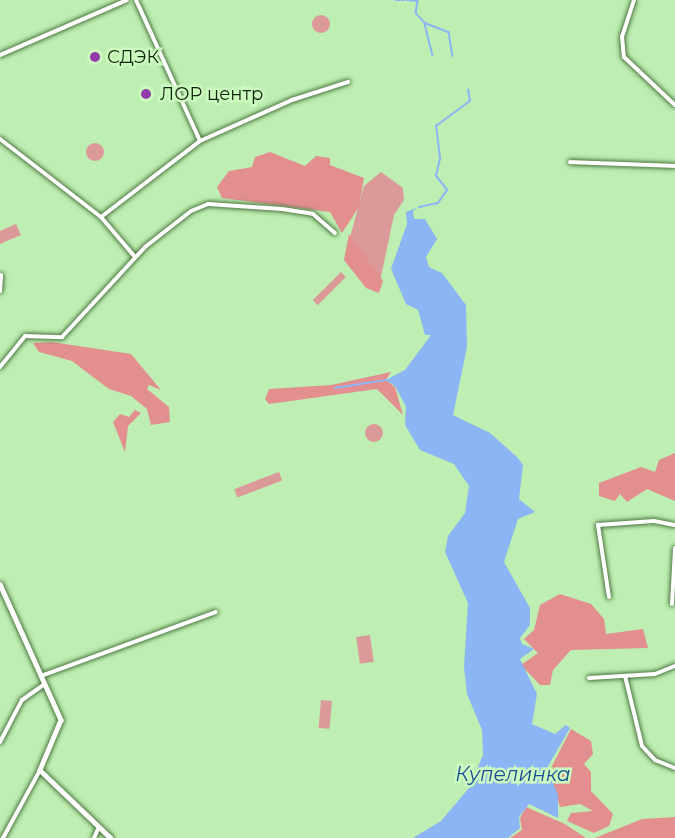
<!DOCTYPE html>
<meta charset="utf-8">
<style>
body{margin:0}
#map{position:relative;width:675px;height:838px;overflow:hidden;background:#beeeb1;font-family:Montserrat,sans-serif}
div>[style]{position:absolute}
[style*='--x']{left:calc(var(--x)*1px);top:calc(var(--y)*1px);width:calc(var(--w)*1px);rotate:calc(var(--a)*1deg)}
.green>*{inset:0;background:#dc9999;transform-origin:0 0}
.round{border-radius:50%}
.forest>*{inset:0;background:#e38f90}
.water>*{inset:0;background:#8cb5f5}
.stream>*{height:1.5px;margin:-0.75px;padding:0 0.75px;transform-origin:0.75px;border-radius:0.75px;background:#8cb5f5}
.roads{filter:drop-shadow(0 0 2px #4d7841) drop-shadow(0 0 2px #4d7841)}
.minor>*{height:4px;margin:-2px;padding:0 2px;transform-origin:2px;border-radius:2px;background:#fff}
.tertiary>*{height:4.5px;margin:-2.25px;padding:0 2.25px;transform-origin:2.25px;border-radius:2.25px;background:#fff}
.dots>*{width:16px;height:16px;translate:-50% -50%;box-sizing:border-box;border:3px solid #cbfbbe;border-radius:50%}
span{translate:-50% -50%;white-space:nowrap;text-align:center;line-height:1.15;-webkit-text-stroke:5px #cbfbbe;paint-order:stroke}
.poi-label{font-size:18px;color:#12230d}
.left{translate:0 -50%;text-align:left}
.water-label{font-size:20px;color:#1b4c96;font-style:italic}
</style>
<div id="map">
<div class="green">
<div class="round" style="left:312px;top:15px;width:18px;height:18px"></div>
<div class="round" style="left:86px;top:143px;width:18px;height:18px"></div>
<div style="clip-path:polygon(381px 172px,403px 188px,404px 200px,394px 215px,378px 291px,349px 241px,364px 186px)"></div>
<div style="clip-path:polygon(16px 224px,21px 235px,0 244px,0 231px)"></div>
<div style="left:341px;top:272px;width:7px;height:40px;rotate:45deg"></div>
<div class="round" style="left:365px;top:424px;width:18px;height:18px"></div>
<div style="left:279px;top:472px;width:9px;height:48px;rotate:69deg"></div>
<div style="left:370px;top:635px;width:27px;height:14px;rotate:82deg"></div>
<div style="left:321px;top:700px;width:11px;height:28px;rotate:5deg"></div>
</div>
<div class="forest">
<div style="clip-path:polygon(270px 152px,305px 166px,316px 156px,330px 158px,330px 165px,364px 178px,359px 207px,342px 233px,330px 212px,222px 198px,217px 187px,229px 171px,252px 167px,255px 157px)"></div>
<div style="clip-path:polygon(349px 234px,383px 281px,379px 293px,366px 288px,344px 260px)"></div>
<div style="clip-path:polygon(52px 342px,131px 354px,161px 390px,149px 385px,147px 389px,169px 407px,170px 422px,151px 425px,147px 409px,131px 396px,109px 389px,72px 361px,39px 352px,33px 343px)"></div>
<div style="clip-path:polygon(391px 372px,386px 380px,395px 387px,403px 415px,377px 389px,269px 404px,265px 399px,269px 389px,331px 385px)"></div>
<div style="clip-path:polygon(135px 410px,141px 413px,128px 426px,125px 452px,113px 422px,120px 414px,129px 417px)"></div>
<div style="clip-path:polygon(675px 453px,675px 501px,647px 489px,627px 502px,620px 494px,615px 501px,599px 496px,599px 483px,641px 467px,655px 472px,659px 460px)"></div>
<div style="clip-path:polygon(560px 594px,591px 604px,604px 619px,606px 634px,643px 629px,648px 648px,571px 650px,553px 670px,550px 685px,540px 685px,521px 665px,538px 653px,524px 639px,534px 630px,540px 605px)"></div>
<div style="clip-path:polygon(571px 729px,591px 741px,593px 754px,584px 764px,591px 772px,591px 791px,613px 814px,609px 826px,594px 833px,567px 821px,571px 813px,593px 811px,580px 804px,560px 807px,549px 772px)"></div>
<div style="clip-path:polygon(526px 807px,565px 824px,586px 838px,510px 838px,522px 830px,520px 818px)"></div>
<div style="clip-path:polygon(675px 817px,675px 838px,595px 838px,642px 819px)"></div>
</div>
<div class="water">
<div style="clip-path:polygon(419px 207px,413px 211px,414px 219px,425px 219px,437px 239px,426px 257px,429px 267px,442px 273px,466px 305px,467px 347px,453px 415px,490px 433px,517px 457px,523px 465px,519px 499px,535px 512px,518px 519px,504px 562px,530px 608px,530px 625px,520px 638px,522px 644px,534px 649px,520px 659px,537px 694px,532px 724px,555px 734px,566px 725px,570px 728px,547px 768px,558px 795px,558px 818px,529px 804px,519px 817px,520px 828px,508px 838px,413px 838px,441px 821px,469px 788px,483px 755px,482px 730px,467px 694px,464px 667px,468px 603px,445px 552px,448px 536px,465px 513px,469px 486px,454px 464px,420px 450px,405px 425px,406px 407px,395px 386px,386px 380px,405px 370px,431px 335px,425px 335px,418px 310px,406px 304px,391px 269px,407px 224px,406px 212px)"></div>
</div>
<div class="stream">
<div style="--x:396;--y:0;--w:8;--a:0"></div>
<div style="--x:407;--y:0;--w:11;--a:5"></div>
<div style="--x:418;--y:1;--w:12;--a:99"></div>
<div style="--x:416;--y:13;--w:13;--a:48"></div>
<div style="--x:425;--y:23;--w:26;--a:21"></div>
<div style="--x:449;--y:32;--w:24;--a:81"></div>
<div style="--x:425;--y:24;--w:32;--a:76"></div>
<div style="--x:419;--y:207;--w:19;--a:-12"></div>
<div style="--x:438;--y:203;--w:16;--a:-55"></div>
<div style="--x:447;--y:190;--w:18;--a:-128"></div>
<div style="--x:436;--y:176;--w:18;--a:-77"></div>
<div style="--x:440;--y:158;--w:32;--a:-97"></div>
<div style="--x:436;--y:126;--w:42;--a:-36.3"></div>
<div style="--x:470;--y:101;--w:11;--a:-100"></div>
<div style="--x:335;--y:388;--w:52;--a:-8.9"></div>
</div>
<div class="roads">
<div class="minor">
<div style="--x:634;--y:0;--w:38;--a:108"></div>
<div style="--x:622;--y:36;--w:21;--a:85"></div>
<div style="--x:624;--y:57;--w:70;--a:43.3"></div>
<div style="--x:0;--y:55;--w:138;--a:-23.4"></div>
<div style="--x:0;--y:139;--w:128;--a:37.7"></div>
<div style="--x:101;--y:217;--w:52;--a:49.6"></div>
<div style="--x:200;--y:141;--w:101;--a:-24"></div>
<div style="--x:292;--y:100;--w:59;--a:-17.8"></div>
<div style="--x:570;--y:162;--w:105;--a:2.2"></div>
<div style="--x:101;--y:217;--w:125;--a:-37.5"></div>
<div style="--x:200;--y:141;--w:155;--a:-114.4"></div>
<div style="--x:0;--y:291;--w:16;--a:-86"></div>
<div style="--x:0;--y:367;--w:40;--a:-51"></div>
<div style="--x:25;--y:336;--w:37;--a:2"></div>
<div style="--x:62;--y:337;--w:122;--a:-47.3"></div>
<div style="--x:145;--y:247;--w:58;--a:-38"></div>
<div style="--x:191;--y:211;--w:18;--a:-22"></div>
<div style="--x:208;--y:204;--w:74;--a:3.9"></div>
<div style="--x:282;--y:209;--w:31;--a:9"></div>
<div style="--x:313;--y:214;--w:29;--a:41"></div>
<div style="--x:609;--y:597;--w:73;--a:-98.7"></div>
<div style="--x:598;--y:525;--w:56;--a:-4.1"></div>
<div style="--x:654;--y:521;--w:21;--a:11"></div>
<div style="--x:672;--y:604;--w:56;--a:-86.9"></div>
<div style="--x:41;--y:676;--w:186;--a:-20.1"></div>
<div style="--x:625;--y:676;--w:72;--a:76.3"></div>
<div style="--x:642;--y:746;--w:19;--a:47"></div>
<div style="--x:655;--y:760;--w:22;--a:22"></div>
<div style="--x:589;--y:678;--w:66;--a:-3.5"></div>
<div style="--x:655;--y:674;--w:22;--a:-22"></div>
<div style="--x:0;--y:742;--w:47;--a:-62.4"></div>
<div style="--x:22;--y:700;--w:28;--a:-35"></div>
<div style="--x:3;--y:838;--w:77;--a:-61.4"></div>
<div style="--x:94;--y:838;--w:12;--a:-66"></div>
</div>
<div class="tertiary">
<div style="--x:0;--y:584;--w:149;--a:65.8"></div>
<div style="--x:61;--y:720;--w:54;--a:112.8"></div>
<div style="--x:40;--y:770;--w:98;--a:43.8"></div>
</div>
</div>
<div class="dots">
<div style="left:95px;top:57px;background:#933ca9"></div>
<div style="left:146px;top:94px;background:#933ca9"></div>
</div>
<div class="poi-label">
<span class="left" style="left:107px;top:57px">СДЭК</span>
<span class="left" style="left:160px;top:94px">ЛОР центр</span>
</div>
<div class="water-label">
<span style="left:513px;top:774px">Купелинка</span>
</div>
</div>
